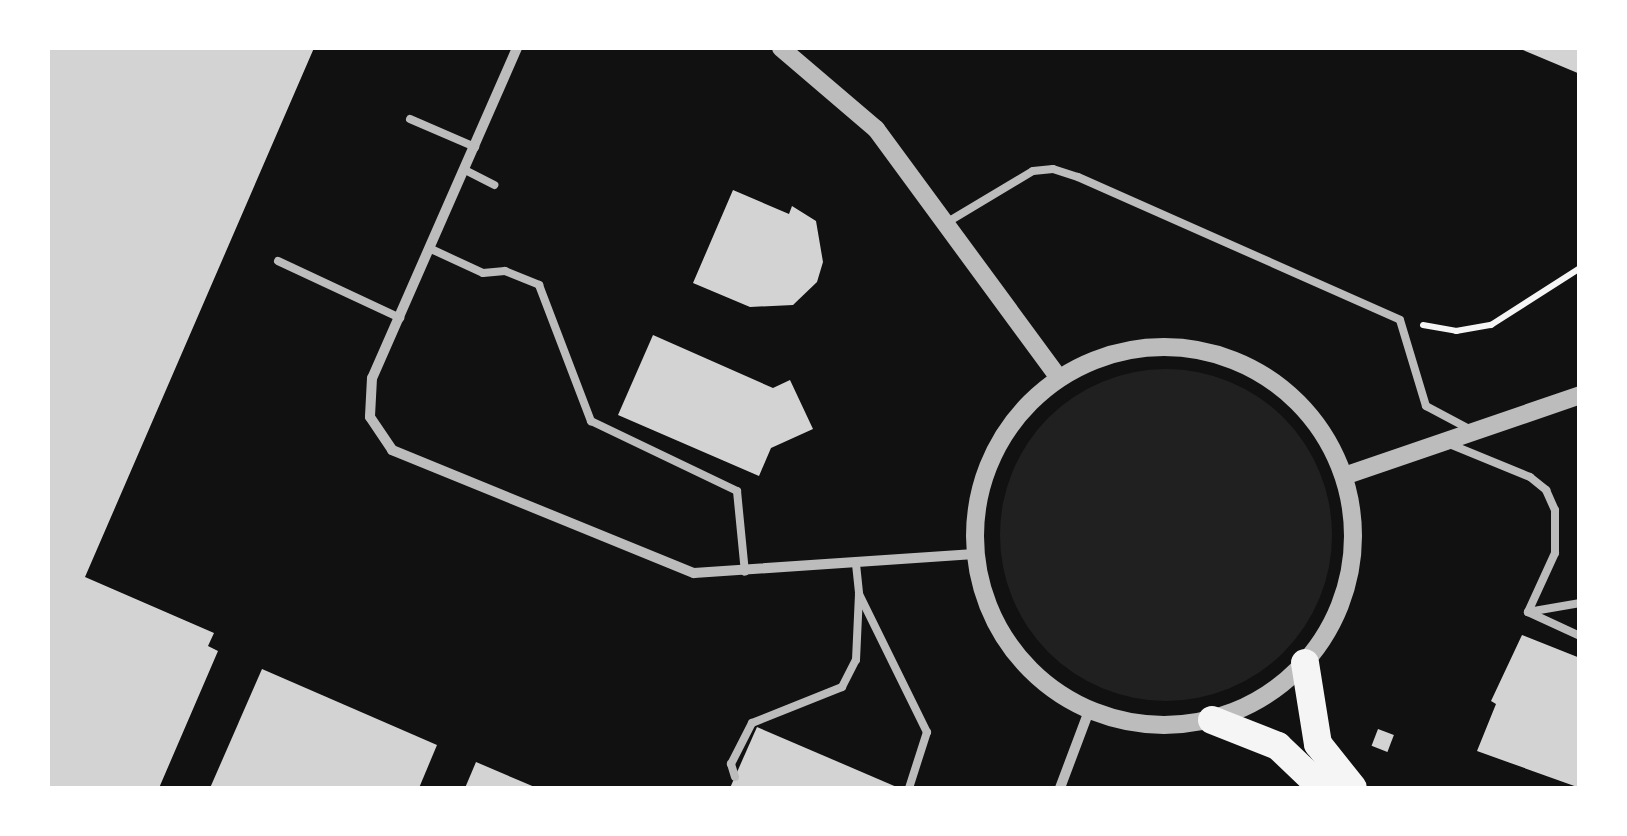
<!DOCTYPE html>
<style>
body{margin:0}
#map{position:relative;width:1627px;height:836px;overflow:hidden;background:#111;font-family:"Fira Sans Condensed",sans-serif}
div>[style]{position:absolute}
[style*='--x']{left:calc(var(--x)*1px);top:calc(var(--y)*1px);width:calc(var(--w)*1px);rotate:calc(var(--a)*1deg)}
.green>*{inset:0;background:#202020}
.round{border-radius:50%}
.building>*{inset:0;background:#d3d3d3;transform-origin:0 0}
.path>*{height:6px;margin:-3px;padding:0 3px;transform-origin:3px;border-radius:3px;background:#f5f5f5}
.service>*{height:8px;margin:-4px;padding:0 4px;transform-origin:4px;border-radius:4px;background:#bcbcbc}
.minor>*{height:10px;margin:-5px;padding:0 5px;transform-origin:5px;border-radius:5px;background:#bcbcbc}
.tertiary>*{height:18px;margin:-9px;padding:0 9px;transform-origin:9px;border-radius:9px;background:#bcbcbc}
.tertiary>.ring{margin:-9px;padding:0;box-sizing:content-box;background:none;border:18px solid #bcbcbc;border-radius:50%}
.trunk>*{height:28px;margin:-14px;padding:0 14px;transform-origin:14px;border-radius:14px;background:#f5f5f5}
span{translate:-50% -50%;white-space:nowrap;text-align:center;line-height:1.15;-webkit-text-stroke:9px #fff;paint-order:stroke}
.frame{position:absolute;inset:0;border:50px solid #fff;pointer-events:none}
</style>
<div id="map">
<div class="green">
<div class="round" style="left:1000px;top:369px;width:332px;height:332px"></div>
</div>
<div class="building">
<div style="clip-path:polygon(48px 48px,314px 48px,85px 577px,214px 633px,208px 646px,218px 651px,159px 788px,48px 788px)"></div>
<div style="clip-path:polygon(1518px 48px,1580px 48px,1580px 74px)"></div>
<div style="clip-path:polygon(733px 190px,789px 214px,792px 206px,816px 221px,823px 262px,817px 282px,793px 305px,750px 307px,693px 283px)"></div>
<div style="clip-path:polygon(653px 335px,773px 388px,790px 380px,813px 429px,771px 448px,759px 476px,618px 415px)"></div>
<div style="clip-path:polygon(1522px 635px,1580px 658px,1580px 788px,1477px 751px,1496px 704px,1491px 701px)"></div>
<div style="clip-path:polygon(262px 669px,437px 745px,419px 788px,210px 788px)"></div>
<div style="clip-path:polygon(757px 727px,899px 788px,730px 788px)"></div>
<div style="left:1378px;top:729px;width:17px;height:18px;rotate:21deg"></div>
<div style="clip-path:polygon(476px 762px,537px 788px,465px 788px)"></div>
</div>
<div class="path">
<div style="--x:1423;--y:325;--w:34;--a:10"></div>
<div style="--x:1456;--y:331;--w:36;--a:-10"></div>
<div style="--x:1491;--y:325;--w:106;--a:-32.6"></div>
</div>
<div class="service">
<div style="--x:410;--y:119;--w:71;--a:23.3"></div>
<div style="--x:465;--y:170;--w:33;--a:27"></div>
<div style="--x:946;--y:223;--w:101;--a:-30.9"></div>
<div style="--x:1033;--y:171;--w:20;--a:-6"></div>
<div style="--x:1053;--y:169;--w:26;--a:18"></div>
<div style="--x:1078;--y:177;--w:352;--a:23.9"></div>
<div style="--x:1400;--y:320;--w:90;--a:73.2"></div>
<div style="--x:1426;--y:406;--w:49;--a:28.1"></div>
<div style="--x:431;--y:249;--w:57;--a:24.8"></div>
<div style="--x:483;--y:273;--w:22;--a:-5"></div>
<div style="--x:505;--y:271;--w:37;--a:22"></div>
<div style="--x:539;--y:285;--w:146;--a:69.1"></div>
<div style="--x:591;--y:421;--w:162;--a:25.6"></div>
<div style="--x:737;--y:491;--w:81;--a:84.4"></div>
<div style="--x:278;--y:261;--w:135;--a:25"></div>
<div style="--x:1447;--y:443;--w:90;--a:22.3"></div>
<div style="--x:1530;--y:477;--w:21;--a:39"></div>
<div style="--x:1546;--y:490;--w:22;--a:66"></div>
<div style="--x:1555;--y:510;--w:43;--a:90"></div>
<div style="--x:1555;--y:553;--w:65;--a:114.6"></div>
<div style="--x:1528;--y:612;--w:57;--a:24.8"></div>
<div style="--x:856;--y:564;--w:30;--a:84"></div>
<div style="--x:1528;--y:612;--w:53;--a:-9.8"></div>
<div style="--x:735;--y:777;--w:14;--a:-107"></div>
<div style="--x:731;--y:764;--w:46;--a:-62.9"></div>
<div style="--x:752;--y:723;--w:97;--a:-21.8"></div>
<div style="--x:842;--y:687;--w:30;--a:-63"></div>
<div style="--x:856;--y:660;--w:66;--a:-87.4"></div>
<div style="--x:859;--y:594;--w:154;--a:63.8"></div>
<div style="--x:927;--y:732;--w:59;--a:107.8"></div>
</div>
<div class="minor">
<div style="--x:517;--y:48;--w:360;--a:113.7"></div>
<div style="--x:372;--y:378;--w:39;--a:93"></div>
<div style="--x:370;--y:417;--w:40;--a:56"></div>
<div style="--x:392;--y:450;--w:326;--a:22.2"></div>
<div style="--x:694;--y:573;--w:281;--a:-3.9"></div>
<div style="--x:1060;--y:788;--w:82;--a:-69.4"></div>
</div>
<div class="tertiary">
<div style="--x:781;--y:48;--w:125;--a:40.5"></div>
<div style="--x:876;--y:129;--w:309;--a:53.7"></div>
<div class="ring" style="left:975px;top:347px;width:360px;height:360px"></div>
<div style="--x:1344;--y:476;--w:250;--a:-18.9"></div>
</div>
<div class="trunk">
<div style="--x:1305;--y:663;--w:82;--a:80.9"></div>
<div style="--x:1318;--y:744;--w:56;--a:51.5"></div>
<div style="--x:1212;--y:720;--w:71;--a:21.5"></div>
<div style="--x:1278;--y:746;--w:61;--a:43.7"></div>
</div>
<div class="frame"></div>
</div>
